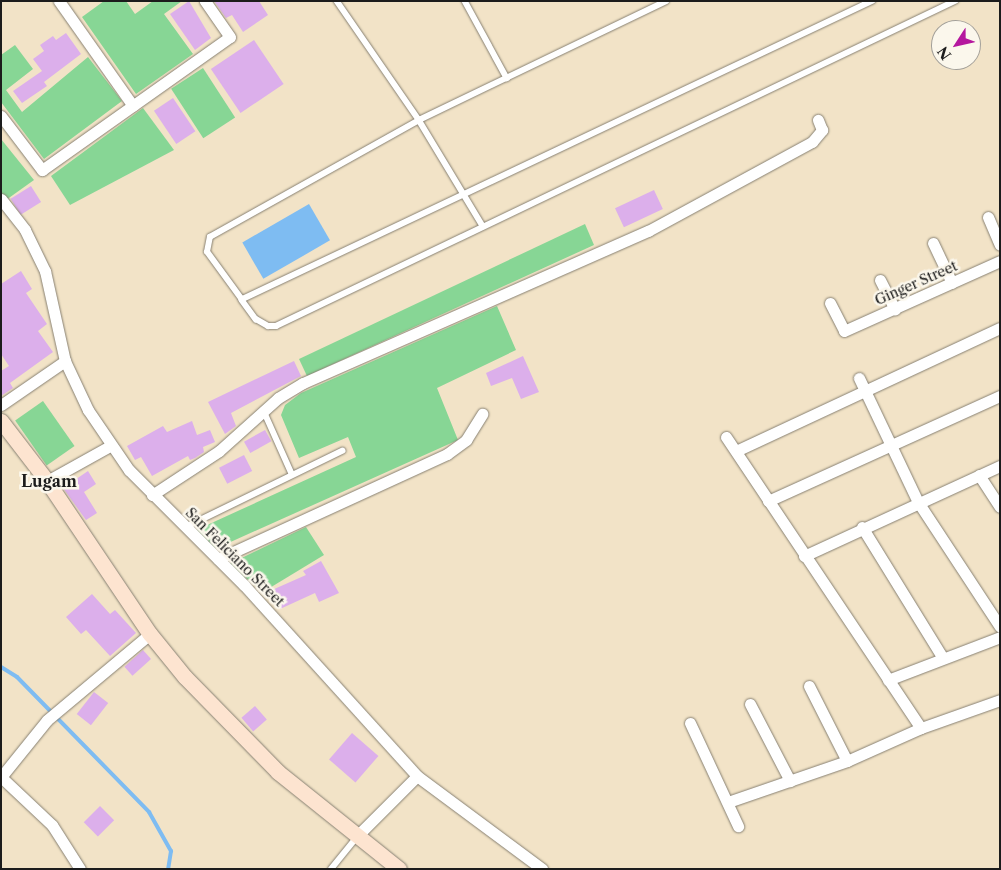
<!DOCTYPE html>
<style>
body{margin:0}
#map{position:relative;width:1001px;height:870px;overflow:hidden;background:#f2e3c7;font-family:"Libre Caslon Text",serif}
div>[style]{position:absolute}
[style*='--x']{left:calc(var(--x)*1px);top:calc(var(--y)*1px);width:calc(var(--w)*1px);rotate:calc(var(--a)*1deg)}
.green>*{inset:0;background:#87d695;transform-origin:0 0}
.water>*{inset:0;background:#7ebcf2;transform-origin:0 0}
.stream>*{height:4px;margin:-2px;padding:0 2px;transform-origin:2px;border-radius:2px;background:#7ebcf2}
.building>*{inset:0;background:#dcafeb;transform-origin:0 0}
.roads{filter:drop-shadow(0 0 1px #878072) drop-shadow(0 0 1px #878072)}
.lane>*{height:5.5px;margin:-2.75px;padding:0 2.75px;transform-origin:2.75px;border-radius:2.75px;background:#fff}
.street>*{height:11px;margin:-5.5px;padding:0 5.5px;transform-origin:5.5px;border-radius:5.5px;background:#fff}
.secondary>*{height:15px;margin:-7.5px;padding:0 7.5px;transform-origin:7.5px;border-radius:7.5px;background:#fde4d0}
span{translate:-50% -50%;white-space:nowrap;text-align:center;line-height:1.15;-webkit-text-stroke:5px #fbf7ec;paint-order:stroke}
.street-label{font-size:14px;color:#1c1c1c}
.quarter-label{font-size:16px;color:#1c1c1c;font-weight:700}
.frame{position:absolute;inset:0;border:2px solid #1c1c1c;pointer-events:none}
.north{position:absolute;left:931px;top:20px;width:50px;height:50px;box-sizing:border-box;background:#fbf7ec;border:1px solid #a29f99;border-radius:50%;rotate:235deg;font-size:14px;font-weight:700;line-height:20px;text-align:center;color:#1c1c1c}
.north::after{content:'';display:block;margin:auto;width:18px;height:22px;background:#b5179e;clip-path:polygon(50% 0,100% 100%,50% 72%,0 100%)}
</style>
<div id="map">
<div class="green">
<div style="clip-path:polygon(104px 1px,126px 1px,135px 14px,153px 1px,182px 1px,164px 14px,193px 54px,136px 94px,82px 17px)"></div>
<div style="clip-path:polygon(15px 45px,33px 69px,6px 90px,22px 112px,88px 57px,122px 101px,44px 159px,1px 102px,1px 55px)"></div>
<div style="left:203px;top:68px;width:59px;height:38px;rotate:57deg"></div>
<div style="clip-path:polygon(143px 108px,174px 150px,70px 205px,51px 176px)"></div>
<div style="clip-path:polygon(1px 139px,34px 180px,6px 200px,1px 194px)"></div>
<div style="clip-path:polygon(585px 224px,594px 245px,307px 376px,299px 359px)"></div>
<div style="clip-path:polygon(497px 306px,516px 350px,437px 388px,458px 440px,215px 549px,194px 531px,356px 457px,348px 437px,299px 458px,281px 415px,285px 405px,301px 393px)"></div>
<div style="left:43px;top:401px;width:55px;height:34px;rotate:55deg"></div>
<div style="clip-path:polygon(306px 527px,324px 555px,263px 592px,229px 564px)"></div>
</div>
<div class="water">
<div style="left:309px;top:204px;width:42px;height:77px;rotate:60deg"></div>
</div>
<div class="stream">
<div style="--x:1;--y:667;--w:19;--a:32"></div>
<div style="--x:17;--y:677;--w:189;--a:45.6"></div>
<div style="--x:149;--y:812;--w:45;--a:60.6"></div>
<div style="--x:171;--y:851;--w:18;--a:99"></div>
</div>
<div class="building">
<div style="clip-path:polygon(189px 1px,211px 38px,195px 50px,170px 14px)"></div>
<div style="clip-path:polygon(214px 1px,259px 1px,268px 15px,243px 32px,232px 15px,226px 18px)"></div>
<div style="clip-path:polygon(66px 33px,81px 54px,44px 82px,47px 86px,22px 103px,13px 91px,42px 71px,33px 59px,44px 51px,40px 45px,53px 36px,56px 40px)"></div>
<div style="left:254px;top:40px;width:53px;height:52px;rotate:56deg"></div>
<div style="left:173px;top:98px;width:40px;height:23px;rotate:56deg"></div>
<div style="left:31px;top:186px;width:19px;height:24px;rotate:58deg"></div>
<div style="left:654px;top:190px;width:21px;height:43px;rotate:65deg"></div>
<div style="clip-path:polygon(21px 271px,32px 289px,26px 293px,47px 324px,38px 331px,53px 352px,10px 383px,13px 388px,1px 396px,1px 371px,9px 366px,1px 354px,1px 284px)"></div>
<div style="clip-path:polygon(523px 356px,539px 392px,521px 399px,512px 378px,491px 386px,486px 373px)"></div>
<div style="clip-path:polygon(294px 361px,301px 376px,231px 413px,236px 426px,225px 434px,208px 402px)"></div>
<div style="clip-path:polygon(192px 421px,197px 435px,210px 430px,215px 442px,203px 447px,204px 452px,195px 458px,190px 460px,188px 456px,152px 476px,141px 457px,135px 460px,127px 446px,163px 426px,167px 432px)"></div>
<div style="left:265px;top:430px;width:13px;height:24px;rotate:61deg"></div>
<div style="left:244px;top:455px;width:18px;height:28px;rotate:63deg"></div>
<div style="clip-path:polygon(88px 471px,96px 484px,84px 492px,97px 513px,86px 520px,63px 488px)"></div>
<div style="clip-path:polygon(321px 561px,339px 593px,319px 602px,315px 593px,280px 609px,272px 590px,306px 575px,303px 571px)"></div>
<div style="clip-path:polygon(92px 594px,110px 614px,115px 610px,136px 633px,110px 656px,86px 630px,81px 634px,66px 617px)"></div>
<div style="left:143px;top:650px;width:12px;height:25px;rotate:48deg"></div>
<div style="left:94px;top:692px;width:18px;height:28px;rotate:38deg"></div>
<div style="left:255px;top:706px;width:18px;height:18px;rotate:49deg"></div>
<div style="left:352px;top:733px;width:35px;height:35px;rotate:41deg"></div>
<div style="left:100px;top:806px;width:20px;height:23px;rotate:45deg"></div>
</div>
<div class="roads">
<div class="lane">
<div style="--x:337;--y:1;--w:145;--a:55.4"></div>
<div style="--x:419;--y:120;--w:274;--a:-25.7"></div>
<div style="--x:465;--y:1;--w:88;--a:61.4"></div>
<div style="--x:873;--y:1;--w:698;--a:154.65"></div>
<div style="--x:242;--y:300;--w:24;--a:54"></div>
<div style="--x:256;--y:319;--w:14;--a:30"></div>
<div style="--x:268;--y:326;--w:8;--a:0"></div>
<div style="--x:276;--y:326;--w:753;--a:-25.58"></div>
<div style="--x:242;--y:300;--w:59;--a:-126.1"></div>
<div style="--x:207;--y:252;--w:15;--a:-79"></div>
<div style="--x:210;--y:237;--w:240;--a:-29.2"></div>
<div style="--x:419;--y:120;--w:124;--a:58.9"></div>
<div style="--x:264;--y:411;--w:69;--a:66"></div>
<div style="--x:186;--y:527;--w:174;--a:-26"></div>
<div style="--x:331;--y:869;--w:41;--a:-50.9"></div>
</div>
<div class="street">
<div style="--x:59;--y:1;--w:128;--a:54.8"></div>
<div style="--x:1;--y:116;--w:68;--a:52.8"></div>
<div style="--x:42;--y:170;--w:230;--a:-35.3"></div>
<div style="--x:230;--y:37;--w:44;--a:-124.8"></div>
<div style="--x:1;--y:199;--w:39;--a:52"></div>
<div style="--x:25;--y:230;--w:46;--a:64"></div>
<div style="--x:45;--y:271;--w:92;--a:77.5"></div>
<div style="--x:65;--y:361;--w:54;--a:64.9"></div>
<div style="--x:88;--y:410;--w:73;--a:55.7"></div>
<div style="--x:129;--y:470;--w:163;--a:45"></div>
<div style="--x:244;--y:585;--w:258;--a:47.8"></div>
<div style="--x:417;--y:776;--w:156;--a:36.6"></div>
<div style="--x:988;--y:217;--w:30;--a:67"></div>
<div style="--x:933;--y:243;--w:44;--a:64.6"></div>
<div style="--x:880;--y:280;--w:33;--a:63"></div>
<div style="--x:830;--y:303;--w:31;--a:63"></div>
<div style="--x:844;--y:331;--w:171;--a:-24.2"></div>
<div style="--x:859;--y:378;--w:137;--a:64.6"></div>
<div style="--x:918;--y:502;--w:149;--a:56.7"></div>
<div style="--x:1;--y:405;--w:78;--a:-34.5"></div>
<div style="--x:726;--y:437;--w:350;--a:56.2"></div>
<div style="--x:736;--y:451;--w:291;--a:-25"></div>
<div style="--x:979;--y:475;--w:38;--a:57"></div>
<div style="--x:47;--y:481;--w:72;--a:-29.1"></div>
<div style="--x:152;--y:495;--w:80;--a:-33.3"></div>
<div style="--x:219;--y:451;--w:79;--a:-41.9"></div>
<div style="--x:278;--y:398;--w:29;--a:-31"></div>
<div style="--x:303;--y:383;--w:377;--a:-23.8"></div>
<div style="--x:648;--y:231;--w:187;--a:-28.5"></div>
<div style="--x:812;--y:142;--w:16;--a:-50"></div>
<div style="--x:822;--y:130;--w:11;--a:-112"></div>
<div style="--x:768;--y:501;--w:255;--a:-24.4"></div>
<div style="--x:862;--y:527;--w:154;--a:58.3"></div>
<div style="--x:804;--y:556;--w:216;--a:-24.7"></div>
<div style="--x:218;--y:559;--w:252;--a:-24.6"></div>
<div style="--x:447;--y:454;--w:24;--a:-36"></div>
<div style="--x:466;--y:440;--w:31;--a:-58"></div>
<div style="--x:888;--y:680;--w:120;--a:-21"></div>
<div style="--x:809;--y:686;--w:84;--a:63.1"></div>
<div style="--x:750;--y:704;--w:87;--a:62.5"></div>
<div style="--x:690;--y:723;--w:114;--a:65"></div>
<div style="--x:1;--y:777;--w:73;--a:-51.1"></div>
<div style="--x:47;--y:720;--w:134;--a:-39.9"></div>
<div style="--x:1;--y:777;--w:70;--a:43.3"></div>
<div style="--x:52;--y:825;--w:52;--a:57.5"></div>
<div style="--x:728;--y:802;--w:126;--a:-19"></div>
<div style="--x:847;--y:761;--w:81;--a:-24"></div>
<div style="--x:921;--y:728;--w:84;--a:-19.5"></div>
<div style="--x:358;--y:835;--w:83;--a:-45"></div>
</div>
<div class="secondary">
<div style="--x:1;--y:421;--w:76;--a:52.5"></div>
<div style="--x:47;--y:481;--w:184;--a:56.1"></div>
<div style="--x:150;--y:634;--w:55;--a:50.9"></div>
<div style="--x:185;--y:677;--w:133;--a:45.6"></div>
<div style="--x:278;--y:772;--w:155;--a:38.7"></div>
</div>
</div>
<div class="street-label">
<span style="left:916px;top:283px;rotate:-24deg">Ginger Street</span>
<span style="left:235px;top:557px;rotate:45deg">San Feliciano Street</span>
</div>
<div class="quarter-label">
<span style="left:49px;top:481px">Lugam</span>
</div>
<div class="frame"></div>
<div class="north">N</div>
</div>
